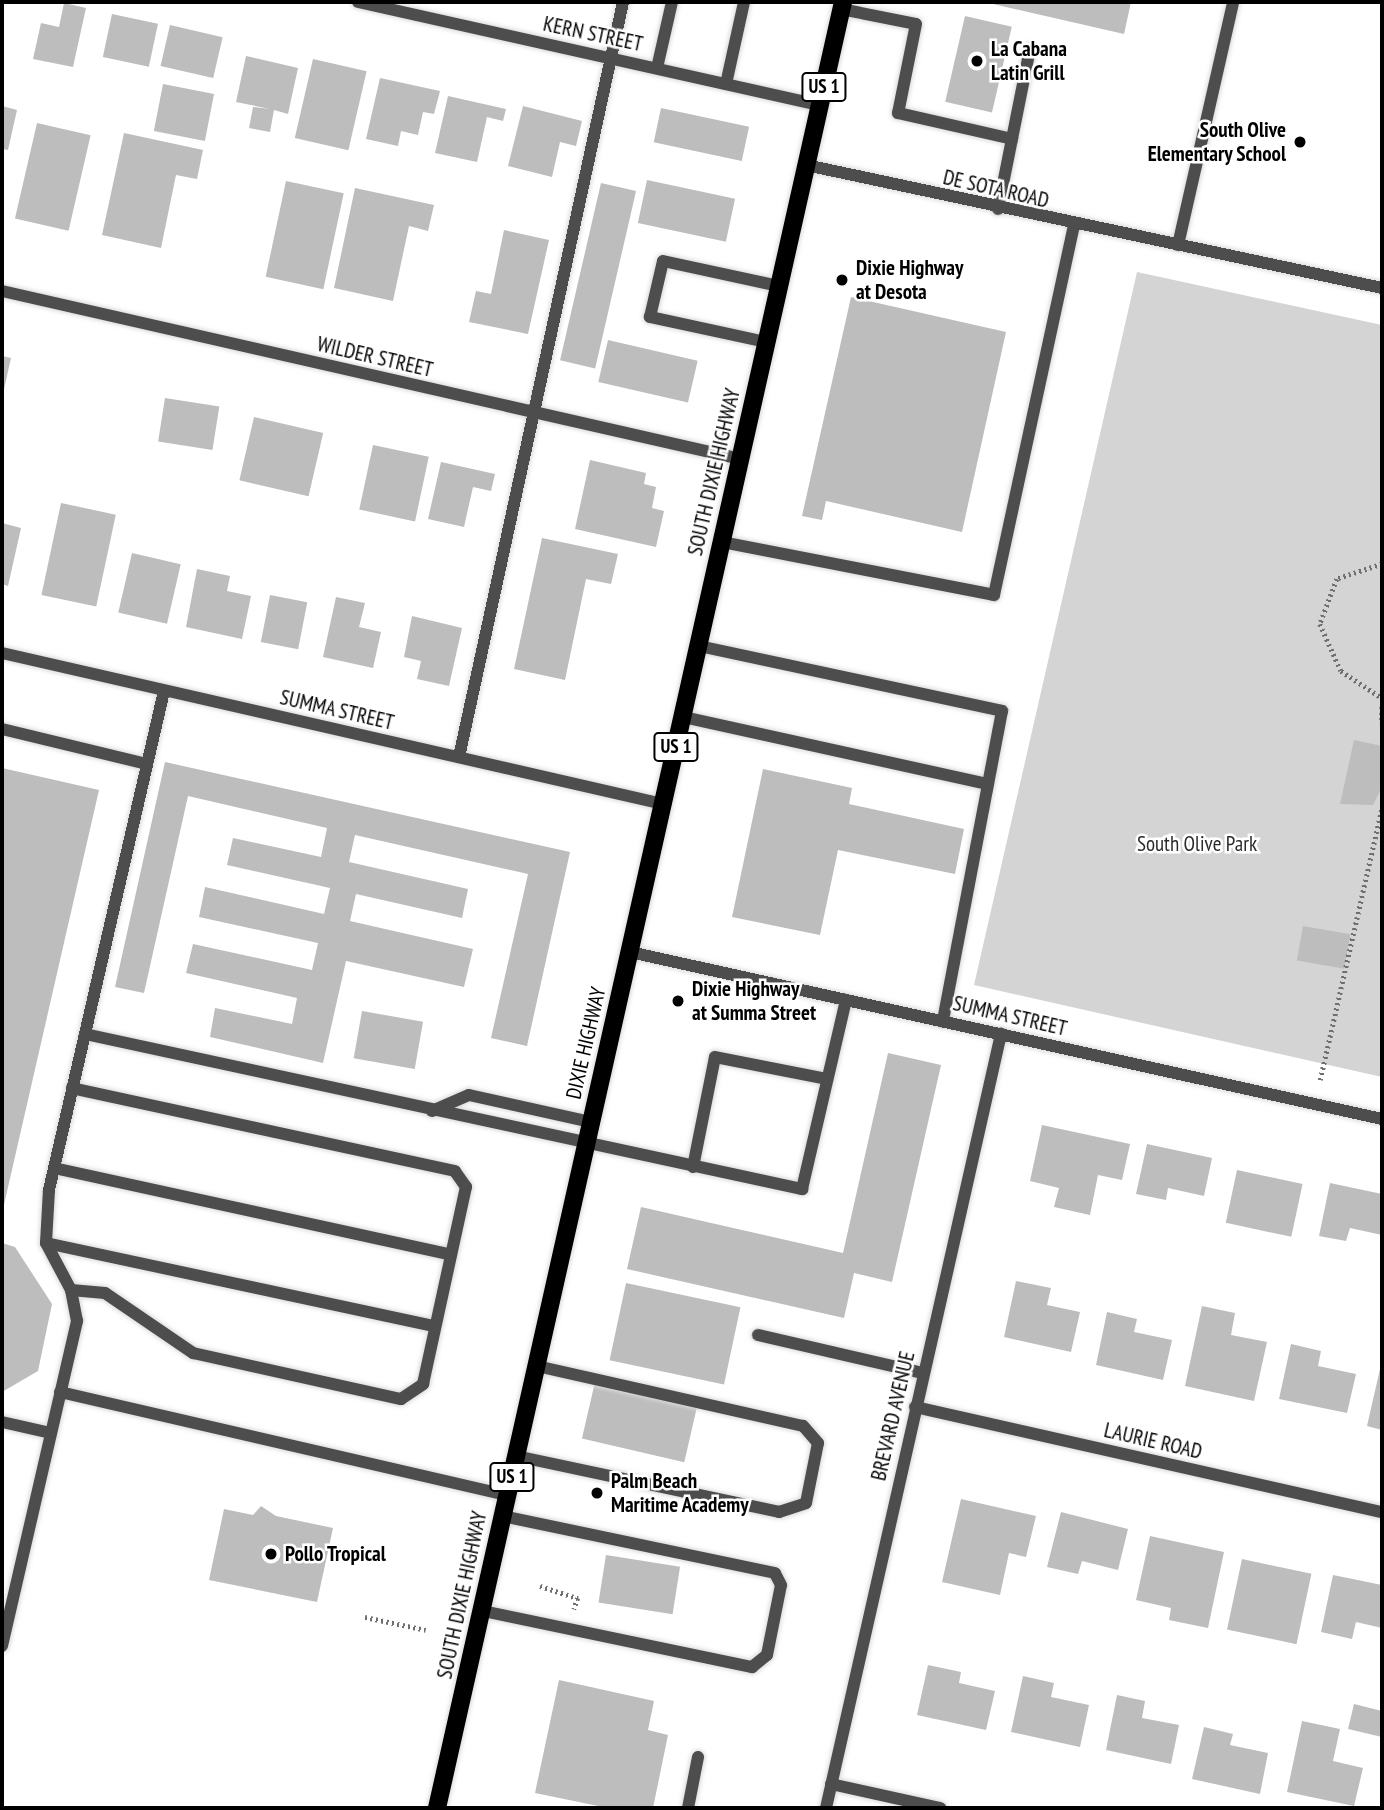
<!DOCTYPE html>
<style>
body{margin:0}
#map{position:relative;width:1384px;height:1810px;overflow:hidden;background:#fff;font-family:"PT Sans Narrow",sans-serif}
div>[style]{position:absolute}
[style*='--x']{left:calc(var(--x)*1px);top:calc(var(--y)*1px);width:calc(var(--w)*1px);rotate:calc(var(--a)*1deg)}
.green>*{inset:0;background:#d4d4d4}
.building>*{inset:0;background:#bdbdbd;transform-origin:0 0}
.path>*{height:4.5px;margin-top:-2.25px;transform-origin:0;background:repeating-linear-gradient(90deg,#6f6f6f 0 2px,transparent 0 5.5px)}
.roads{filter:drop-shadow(0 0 2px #dbdbdb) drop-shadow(0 0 2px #dbdbdb)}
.minor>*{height:12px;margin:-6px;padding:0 6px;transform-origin:6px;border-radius:6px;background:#4d4d4d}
.major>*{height:18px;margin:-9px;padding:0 9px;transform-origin:9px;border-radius:9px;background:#000}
.dots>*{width:19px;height:19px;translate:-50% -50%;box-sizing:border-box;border:4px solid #fff;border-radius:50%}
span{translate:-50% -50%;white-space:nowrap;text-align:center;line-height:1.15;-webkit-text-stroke:5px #fff;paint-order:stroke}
.shield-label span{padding:2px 5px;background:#fff;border:2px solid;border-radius:5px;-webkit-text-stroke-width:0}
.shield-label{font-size:19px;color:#000;font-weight:700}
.street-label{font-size:21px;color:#000}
.poi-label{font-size:21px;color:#000;font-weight:700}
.left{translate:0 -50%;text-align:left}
.right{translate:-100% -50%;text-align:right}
.park-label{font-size:21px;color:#2b2b2b}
.frame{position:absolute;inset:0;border:4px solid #000;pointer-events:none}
</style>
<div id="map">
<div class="green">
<div style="clip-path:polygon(1137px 272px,1382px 325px,1382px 1077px,974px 985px)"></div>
</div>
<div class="building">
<div style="clip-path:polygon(984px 2px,1131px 2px,1124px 34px)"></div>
<div style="clip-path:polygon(64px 3px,86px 8px,73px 67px,33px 59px,41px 23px,59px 27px)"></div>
<div style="left:112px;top:14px;width:47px;height:44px;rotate:12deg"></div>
<div style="left:965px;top:16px;width:48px;height:88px;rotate:13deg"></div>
<div style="left:170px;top:25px;width:54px;height:42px;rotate:13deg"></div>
<div style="clip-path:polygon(246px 56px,298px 68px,288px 114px,274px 110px,270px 132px,249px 128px,253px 107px,270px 109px,236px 102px)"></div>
<div style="left:313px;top:59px;width:55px;height:81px;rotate:13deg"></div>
<div style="clip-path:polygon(380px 78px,440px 91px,434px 114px,423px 112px,418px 135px,401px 131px,398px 146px,366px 139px)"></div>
<div style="left:163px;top:84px;width:52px;height:48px;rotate:11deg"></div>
<div style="clip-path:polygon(448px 96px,506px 109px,503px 121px,487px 117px,477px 162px,435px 153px)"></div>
<div style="clip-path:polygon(2px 106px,17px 110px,8px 150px,2px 149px)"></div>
<div style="clip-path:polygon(523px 106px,582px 121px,576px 146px,560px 142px,552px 177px,508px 166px)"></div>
<div style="left:661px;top:108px;width:90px;height:35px;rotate:12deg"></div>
<div style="left:37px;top:123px;width:55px;height:98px;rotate:13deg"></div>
<div style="clip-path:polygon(124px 133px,203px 150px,197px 179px,176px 175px,161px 248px,102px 235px)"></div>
<div style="left:647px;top:180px;width:90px;height:44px;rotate:12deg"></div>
<div style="left:286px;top:181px;width:59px;height:98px;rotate:12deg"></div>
<div style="left:601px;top:183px;width:36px;height:182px;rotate:13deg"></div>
<div style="clip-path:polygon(355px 188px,434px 205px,428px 231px,409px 226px,393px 301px,334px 288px)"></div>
<div style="clip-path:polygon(504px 230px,549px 240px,528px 334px,469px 322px,476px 291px,491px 294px)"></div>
<div style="clip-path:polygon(851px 297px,1006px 332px,962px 532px,826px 501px,822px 520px,802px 516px)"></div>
<div style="left:608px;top:340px;width:92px;height:43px;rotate:13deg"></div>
<div style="clip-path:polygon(2px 356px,11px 358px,3px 394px,2px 394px)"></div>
<div style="left:165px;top:398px;width:55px;height:44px;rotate:9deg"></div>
<div style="left:254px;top:417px;width:71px;height:65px;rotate:13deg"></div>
<div style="left:373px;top:445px;width:57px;height:66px;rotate:12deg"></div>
<div style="clip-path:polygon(590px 460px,646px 473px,644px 484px,656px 487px,652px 508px,664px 511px,656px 547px,575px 529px)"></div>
<div style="clip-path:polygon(441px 462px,495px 474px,491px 491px,473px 487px,464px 527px,428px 519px)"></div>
<div style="left:61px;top:503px;width:56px;height:94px;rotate:12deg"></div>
<div style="clip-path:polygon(2px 523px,21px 528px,8px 586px,2px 584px)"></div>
<div style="clip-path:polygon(542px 538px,618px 554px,611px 584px,586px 579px,565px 680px,514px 669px)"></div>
<div style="left:132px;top:553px;width:50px;height:61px;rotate:13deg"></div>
<div style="clip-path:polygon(197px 569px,230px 576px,227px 591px,251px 596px,242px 639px,186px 627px)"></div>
<div style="left:270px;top:595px;width:38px;height:48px;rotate:11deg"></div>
<div style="clip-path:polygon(336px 597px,365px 603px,359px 627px,381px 632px,373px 668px,323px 657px)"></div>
<div style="clip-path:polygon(412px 616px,462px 628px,449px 686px,417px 679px,421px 661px,404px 657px)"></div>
<div style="clip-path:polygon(1354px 740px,1382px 746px,1382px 787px,1373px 805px,1340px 804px)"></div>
<div style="clip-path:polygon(165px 762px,570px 852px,527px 1046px,491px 1038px,528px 874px,355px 835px,349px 862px,468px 889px,462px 918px,356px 894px,350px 921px,473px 949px,464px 987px,346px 961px,323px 1063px,210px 1037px,215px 1008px,292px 1024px,297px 998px,186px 973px,193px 944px,312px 970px,318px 943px,199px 917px,205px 887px,324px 914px,330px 888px,227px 865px,233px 838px,321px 857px,327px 828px,188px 796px,144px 993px,115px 987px)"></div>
<div style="clip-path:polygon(2px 768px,99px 790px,3px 1209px,2px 1209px)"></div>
<div style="clip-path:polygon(763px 769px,852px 788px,849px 804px,964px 829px,955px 874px,838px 850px,820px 935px,732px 917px)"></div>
<div style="left:1303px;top:926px;width:48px;height:35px;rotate:10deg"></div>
<div style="left:362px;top:1011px;width:62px;height:48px;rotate:10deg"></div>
<div style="clip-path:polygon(888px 1053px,941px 1065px,892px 1282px,854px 1273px,844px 1318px,627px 1269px,641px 1207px,843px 1253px)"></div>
<div style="clip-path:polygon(1042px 1125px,1130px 1144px,1122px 1180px,1098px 1175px,1090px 1215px,1054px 1207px,1059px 1188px,1030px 1181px)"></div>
<div style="clip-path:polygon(1147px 1144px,1212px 1158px,1204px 1196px,1168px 1188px,1166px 1200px,1136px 1194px)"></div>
<div style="left:1237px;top:1170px;width:67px;height:54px;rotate:12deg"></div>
<div style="clip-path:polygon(1330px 1183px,1382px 1194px,1382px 1235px,1350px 1228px,1346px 1241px,1319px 1236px)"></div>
<div style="clip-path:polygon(2px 1243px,15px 1247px,52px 1304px,38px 1371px,2px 1392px)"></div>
<div style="clip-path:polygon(1016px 1281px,1051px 1288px,1047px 1305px,1080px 1312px,1071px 1352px,1004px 1337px)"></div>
<div style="left:626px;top:1283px;width:117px;height:79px;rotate:12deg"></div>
<div style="clip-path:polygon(1202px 1306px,1235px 1313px,1231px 1335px,1267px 1342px,1254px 1401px,1185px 1386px)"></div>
<div style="clip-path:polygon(1107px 1312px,1137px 1319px,1134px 1332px,1172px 1340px,1163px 1380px,1096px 1365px)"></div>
<div style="clip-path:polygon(1291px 1344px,1321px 1351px,1318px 1366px,1356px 1374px,1347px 1413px,1279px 1399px)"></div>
<div style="clip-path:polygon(1380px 1369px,1382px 1369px,1382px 1430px,1367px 1426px)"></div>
<div style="left:595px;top:1382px;width:105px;height:58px;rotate:13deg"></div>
<div style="clip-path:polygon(961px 1499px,1036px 1516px,1026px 1557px,1009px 1553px,1000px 1595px,942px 1582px)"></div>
<div style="clip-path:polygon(261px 1506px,276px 1516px,333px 1528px,317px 1602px,209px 1580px,224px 1509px,253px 1515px)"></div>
<div style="clip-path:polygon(1061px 1512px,1128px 1529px,1118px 1570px,1082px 1561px,1078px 1574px,1047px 1567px)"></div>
<div style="clip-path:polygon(1150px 1536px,1224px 1552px,1208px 1628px,1169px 1620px,1171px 1608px,1136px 1600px)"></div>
<div style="left:606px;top:1555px;width:75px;height:48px;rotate:9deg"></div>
<div style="left:1242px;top:1559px;width:71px;height:72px;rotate:12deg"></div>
<div style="clip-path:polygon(1333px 1575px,1382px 1585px,1382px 1628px,1356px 1622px,1352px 1639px,1321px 1632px)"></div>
<div style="clip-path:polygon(928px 1665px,961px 1672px,959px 1683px,995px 1691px,986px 1730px,917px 1715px)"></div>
<div style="clip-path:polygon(1023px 1676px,1054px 1683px,1051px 1697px,1089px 1705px,1080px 1747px,1011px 1732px)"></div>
<div style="clip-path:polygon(559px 1680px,654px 1701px,648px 1730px,668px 1735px,653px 1808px,608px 1808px,535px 1793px)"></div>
<div style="clip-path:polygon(1117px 1695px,1145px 1701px,1142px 1718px,1179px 1725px,1171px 1764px,1106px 1750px)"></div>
<div style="clip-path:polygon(1354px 1704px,1382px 1711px,1382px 1737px,1348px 1729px)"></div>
<div style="clip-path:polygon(1302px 1721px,1340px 1729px,1333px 1761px,1363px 1768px,1354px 1806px,1287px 1792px)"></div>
<div style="clip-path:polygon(1204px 1727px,1233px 1734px,1230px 1745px,1268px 1753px,1260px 1794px,1192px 1779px)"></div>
</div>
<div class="path">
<div style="--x:1382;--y:564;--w:47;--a:161.6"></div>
<div style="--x:1337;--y:579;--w:48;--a:110.7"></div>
<div style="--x:1320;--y:624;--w:51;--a:65.9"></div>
<div style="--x:1341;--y:671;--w:49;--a:33.4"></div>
<div style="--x:1382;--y:707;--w:17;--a:90"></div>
<div style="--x:1320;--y:1080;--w:279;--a:-77.2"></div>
<div style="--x:540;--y:1586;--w:40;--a:18"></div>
<div style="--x:578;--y:1598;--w:12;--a:110"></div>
<div style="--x:365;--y:1617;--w:62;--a:12"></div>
</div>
<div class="roads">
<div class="minor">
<div style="--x:358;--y:2;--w:473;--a:12.6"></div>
<div style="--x:841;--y:9;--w:76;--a:11.3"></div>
<div style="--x:916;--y:24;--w:91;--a:101.4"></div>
<div style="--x:898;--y:113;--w:117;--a:12.8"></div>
<div style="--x:657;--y:68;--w:68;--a:-77.2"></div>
<div style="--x:726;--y:84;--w:84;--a:-77.6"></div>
<div style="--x:806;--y:165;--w:589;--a:12.05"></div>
<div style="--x:998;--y:209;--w:163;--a:-78.7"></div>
<div style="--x:1178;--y:245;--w:249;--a:-77.2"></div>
<div style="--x:2;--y:291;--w:757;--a:12.82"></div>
<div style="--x:766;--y:342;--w:119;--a:-167.8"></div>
<div style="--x:650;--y:317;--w:57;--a:-76.9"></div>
<div style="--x:663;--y:261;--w:119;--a:12.2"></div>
<div style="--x:722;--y:542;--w:277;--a:11"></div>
<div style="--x:994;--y:595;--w:378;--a:-77.8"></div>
<div style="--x:699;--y:646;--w:310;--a:12.1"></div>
<div style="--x:1002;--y:711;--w:316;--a:100.8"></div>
<div style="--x:2;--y:653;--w:678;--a:12.87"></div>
<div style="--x:683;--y:717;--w:312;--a:12.4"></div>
<div style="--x:2;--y:729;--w:149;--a:13.6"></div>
<div style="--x:459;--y:757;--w:773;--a:-77.74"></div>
<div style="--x:630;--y:952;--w:770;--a:12.52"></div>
<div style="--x:85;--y:1034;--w:734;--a:12.2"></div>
<div style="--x:802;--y:1189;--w:194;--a:-76.9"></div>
<div style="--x:432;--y:1111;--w:40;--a:-23.4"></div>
<div style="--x:469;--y:1095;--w:125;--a:12.5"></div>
<div style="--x:693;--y:1167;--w:112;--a:-78.7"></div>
<div style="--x:715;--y:1057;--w:114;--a:11.1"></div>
<div style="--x:54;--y:1168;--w:405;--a:12.3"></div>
<div style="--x:46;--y:1243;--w:397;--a:12.1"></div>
<div style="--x:71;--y:1290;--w:34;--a:5"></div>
<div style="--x:105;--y:1293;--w:107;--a:34.3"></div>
<div style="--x:193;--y:1353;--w:213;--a:12.5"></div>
<div style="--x:401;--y:1399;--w:27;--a:-34"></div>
<div style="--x:423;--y:1384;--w:202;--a:-77.7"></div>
<div style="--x:466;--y:1187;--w:19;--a:-125"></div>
<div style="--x:455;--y:1171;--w:392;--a:-167.8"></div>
<div style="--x:758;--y:1335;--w:169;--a:13"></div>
<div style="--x:60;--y:1392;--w:459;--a:13"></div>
<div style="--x:915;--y:1407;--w:479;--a:12.7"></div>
<div style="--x:2;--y:1422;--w:50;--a:12.7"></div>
<div style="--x:516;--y:1456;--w:269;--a:12"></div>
<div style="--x:779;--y:1512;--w:28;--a:-18"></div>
<div style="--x:806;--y:1503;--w:61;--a:-78.7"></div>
<div style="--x:818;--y:1443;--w:23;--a:-131"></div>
<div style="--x:803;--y:1426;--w:273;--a:-167.3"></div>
<div style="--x:483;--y:1611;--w:275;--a:11.8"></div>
<div style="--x:752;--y:1667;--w:19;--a:-39"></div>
<div style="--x:767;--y:1655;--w:71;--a:-78.7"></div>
<div style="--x:781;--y:1585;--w:13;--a:-117"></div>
<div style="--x:775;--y:1573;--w:278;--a:-168.2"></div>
<div style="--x:2;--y:1646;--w:334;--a:-77"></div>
<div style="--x:77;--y:1321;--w:32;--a:-101"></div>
<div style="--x:71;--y:1290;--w:53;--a:-118"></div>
<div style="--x:46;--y:1243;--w:53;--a:-86.8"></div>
<div style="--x:49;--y:1190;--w:512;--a:-77.02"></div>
<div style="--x:831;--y:1784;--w:112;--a:12.4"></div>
<div style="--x:688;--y:1808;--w:52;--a:-78.9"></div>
<div style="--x:826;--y:1808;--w:794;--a:-77.26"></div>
</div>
<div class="major">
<div style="--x:437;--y:1808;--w:1851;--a:-77.33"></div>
</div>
</div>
<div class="dots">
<div style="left:977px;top:61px;background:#000"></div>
<div style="left:1300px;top:142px;background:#000"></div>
<div style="left:842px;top:280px;background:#000"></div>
<div style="left:678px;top:1001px;background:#000"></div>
<div style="left:597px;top:1493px;background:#000"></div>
<div style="left:271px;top:1554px;background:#000"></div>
</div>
<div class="shield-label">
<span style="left:824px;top:87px">US 1</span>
<span style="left:676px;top:747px">US 1</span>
<span style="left:512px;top:1477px">US 1</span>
</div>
<div class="street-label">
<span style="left:593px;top:34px;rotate:12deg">KERN STREET</span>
<span style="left:996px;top:189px;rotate:13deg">DE SOTA ROAD</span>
<span style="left:375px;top:357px;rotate:13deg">WILDER STREET</span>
<span style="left:714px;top:472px;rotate:-77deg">SOUTH DIXIE HIGHWAY</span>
<span style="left:337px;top:710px;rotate:13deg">SUMMA STREET</span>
<span style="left:1010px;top:1016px;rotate:13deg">SUMMA STREET</span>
<span style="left:586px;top:1043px;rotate:-77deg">DIXIE HIGHWAY</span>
<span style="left:893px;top:1416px;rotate:-77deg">BREVARD AVENUE</span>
<span style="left:1153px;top:1441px;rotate:13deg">LAURIE ROAD</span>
<span style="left:462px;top:1595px;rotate:-78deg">SOUTH DIXIE HIGHWAY</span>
</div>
<div class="poi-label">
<span class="left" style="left:991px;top:61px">La Cabana<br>Latin Grill</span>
<span class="right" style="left:1286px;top:142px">South Olive<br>Elementary School</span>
<span class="left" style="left:856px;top:280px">Dixie Highway<br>at Desota</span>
<span class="left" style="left:692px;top:1001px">Dixie Highway<br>at Summa Street</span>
<span class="left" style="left:611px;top:1493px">Palm Beach<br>Maritime Academy</span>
<span class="left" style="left:285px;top:1554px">Pollo Tropical</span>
</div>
<div class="park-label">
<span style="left:1197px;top:844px">South Olive Park</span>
</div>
<div class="frame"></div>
</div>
